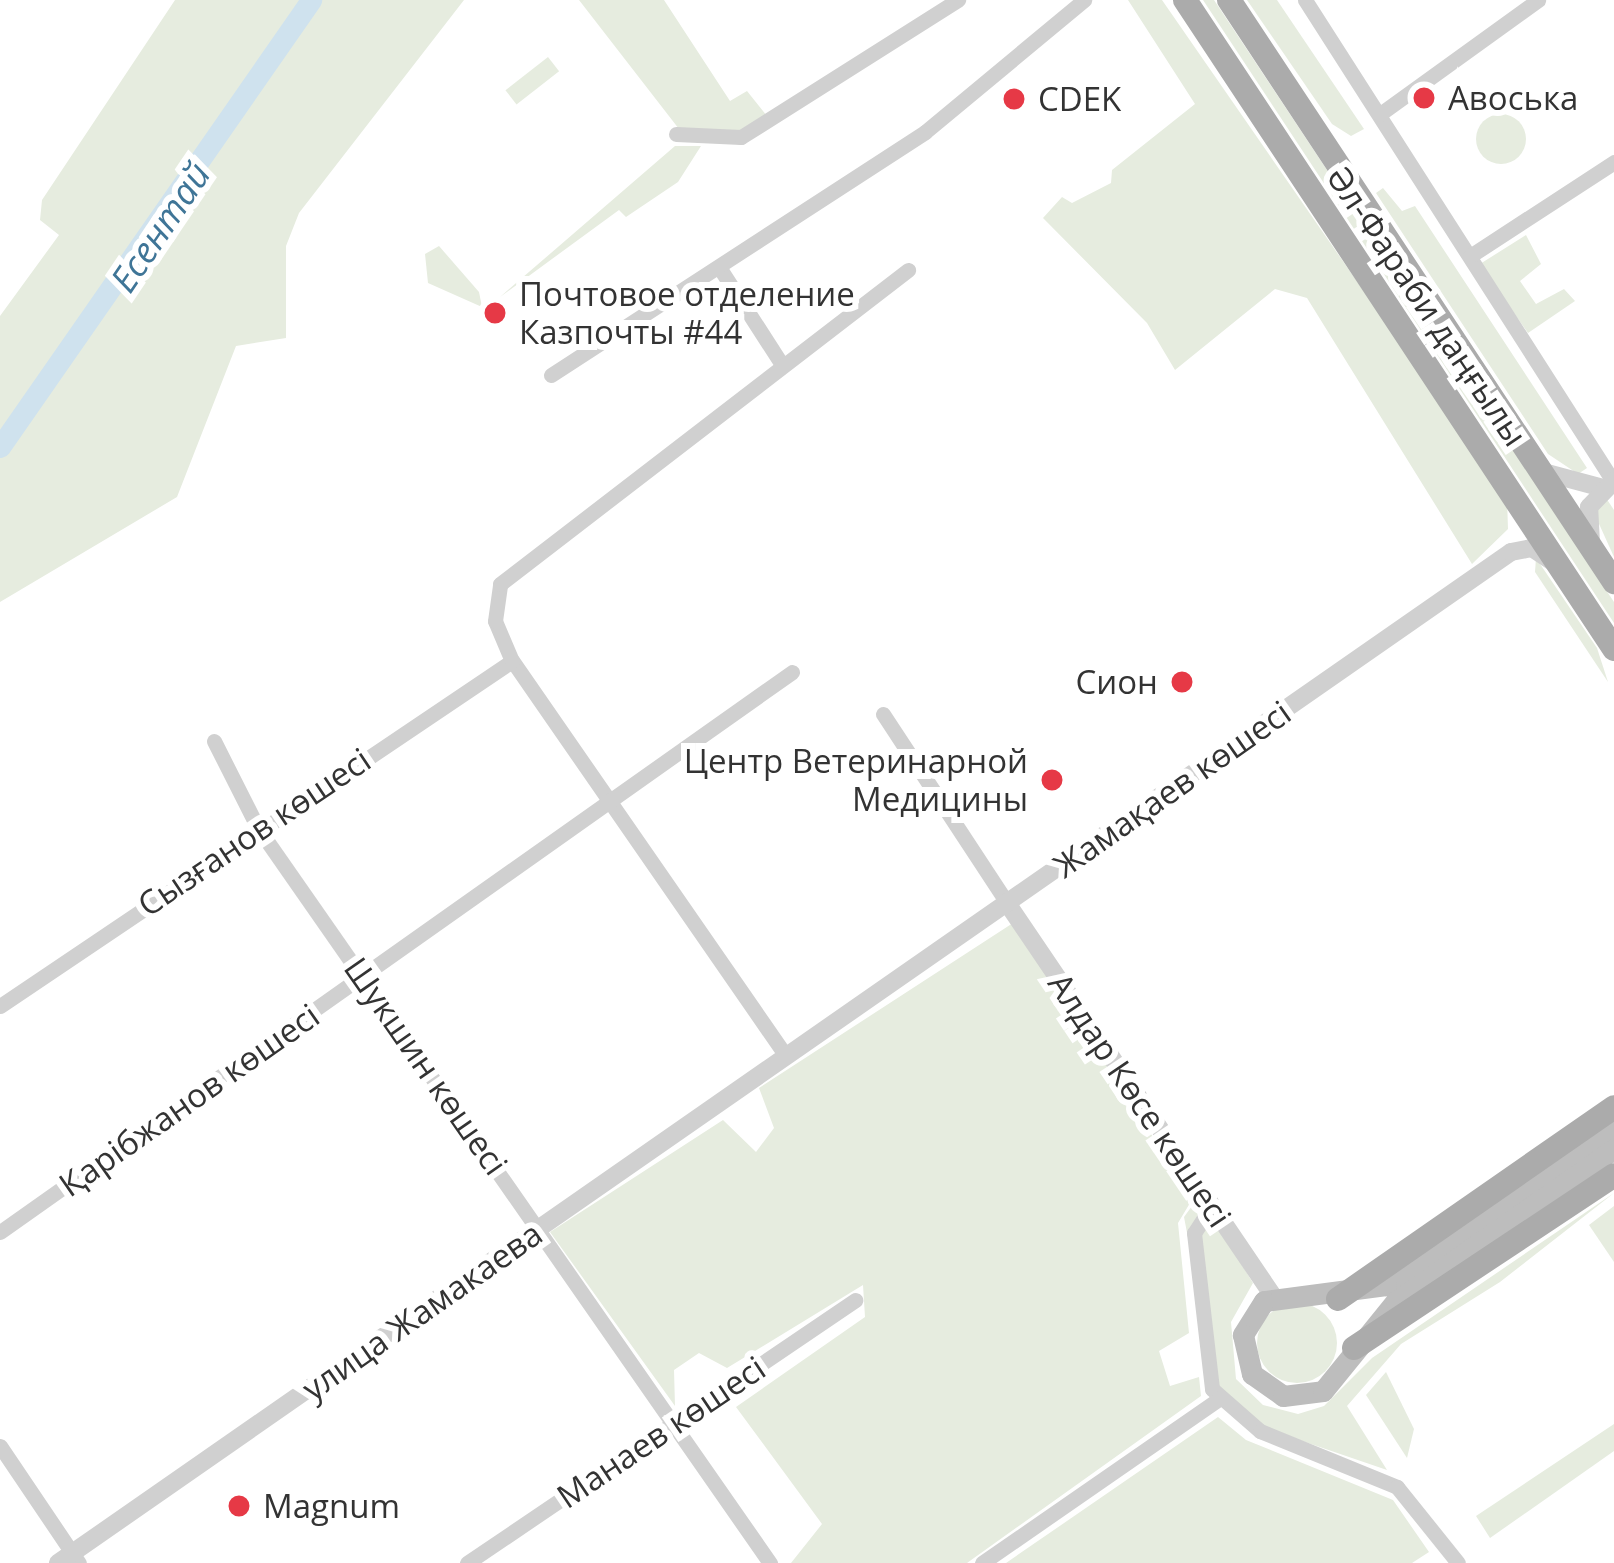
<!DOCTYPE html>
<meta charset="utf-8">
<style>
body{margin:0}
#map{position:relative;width:1614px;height:1563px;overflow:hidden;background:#fff;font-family:"Open Sans",sans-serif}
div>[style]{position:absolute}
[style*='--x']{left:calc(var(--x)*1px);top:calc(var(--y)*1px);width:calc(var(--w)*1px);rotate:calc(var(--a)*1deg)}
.green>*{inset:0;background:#e6ecdf;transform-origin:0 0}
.round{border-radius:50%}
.river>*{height:21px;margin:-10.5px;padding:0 10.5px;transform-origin:10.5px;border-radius:10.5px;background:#cfe2ee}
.minor>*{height:15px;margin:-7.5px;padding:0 7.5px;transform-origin:7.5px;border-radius:7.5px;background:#d0d0d0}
.tertiary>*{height:18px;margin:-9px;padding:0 9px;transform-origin:9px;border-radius:9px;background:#d0d0d0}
.secondary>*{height:21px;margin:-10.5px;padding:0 10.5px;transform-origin:10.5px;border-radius:10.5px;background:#bdbdbd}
.primary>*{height:24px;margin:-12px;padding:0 12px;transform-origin:12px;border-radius:12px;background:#ababab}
.dots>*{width:33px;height:33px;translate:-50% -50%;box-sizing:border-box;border:6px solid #fff;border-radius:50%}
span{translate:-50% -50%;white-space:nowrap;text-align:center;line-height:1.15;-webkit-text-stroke:12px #fff;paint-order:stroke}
.poi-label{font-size:33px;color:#333}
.left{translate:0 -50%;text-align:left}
.right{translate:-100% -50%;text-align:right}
.street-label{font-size:33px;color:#333}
.water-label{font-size:36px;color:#3f7597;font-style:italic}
</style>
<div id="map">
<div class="green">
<div style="clip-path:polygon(175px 0,464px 0,299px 213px,286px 246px,286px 338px,236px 346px,177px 497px,0 602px,0 316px,59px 235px,40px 220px,42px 200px)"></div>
<div style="clip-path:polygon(579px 0,664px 0,730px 101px,747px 91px,767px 116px,738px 133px,679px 129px)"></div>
<div style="clip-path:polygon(1128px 0,1162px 0,1507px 498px,1508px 529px,1472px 564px,1307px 298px,1275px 289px,1175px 370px,1147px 323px,1043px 218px,1062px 197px,1072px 203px,1111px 183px,1112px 170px,1195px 104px)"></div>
<div style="clip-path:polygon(1203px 0,1214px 0,1614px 602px,1614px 623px)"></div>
<div style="clip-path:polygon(1247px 0,1277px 0,1364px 129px,1351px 136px,1332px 124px)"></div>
<div style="left:548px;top:57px;width:18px;height:54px;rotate:52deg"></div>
<div class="round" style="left:1476px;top:114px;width:50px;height:50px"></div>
<div style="clip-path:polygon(675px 146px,701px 146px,678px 182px,626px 217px,619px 210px,500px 297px)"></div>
<div style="clip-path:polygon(1383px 188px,1402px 211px,1415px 206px,1587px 468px,1578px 474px,1548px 454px,1376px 193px)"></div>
<div style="clip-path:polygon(1526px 235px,1541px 264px,1520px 281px,1536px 304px,1564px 289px,1575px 301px,1528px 333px,1480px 264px)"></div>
<div style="clip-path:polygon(439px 246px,479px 292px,482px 307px,428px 283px,425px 254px)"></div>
<div style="clip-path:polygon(1606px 498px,1614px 510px,1614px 557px,1595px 515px)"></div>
<div style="clip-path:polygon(1536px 558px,1597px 648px,1608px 682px,1535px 572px)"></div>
<div style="clip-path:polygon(1013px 923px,1193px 1198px,1178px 1223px,1189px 1333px,1159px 1351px,1170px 1386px,1199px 1377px,1201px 1396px,967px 1563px,791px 1563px,822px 1524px,736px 1407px,865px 1317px,863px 1285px,727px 1368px,699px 1353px,674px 1370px,675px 1406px,550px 1232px,723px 1120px,756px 1152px,774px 1128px,759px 1088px)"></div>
<div style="clip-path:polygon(1614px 1193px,1500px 1282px,1401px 1344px,1347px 1406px,1387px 1470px,1273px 1431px,1234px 1410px,1215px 1380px,1184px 1217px,1192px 1206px,1204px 1204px,1253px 1283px,1231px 1322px,1236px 1379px,1263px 1405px,1298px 1414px,1324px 1406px,1372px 1358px)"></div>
<div style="clip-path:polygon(1614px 1206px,1614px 1262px,1589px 1225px)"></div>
<div class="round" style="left:1257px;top:1303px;width:80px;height:80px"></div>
<div style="clip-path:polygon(1386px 1372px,1414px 1429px,1407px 1458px,1366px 1395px)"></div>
<div style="clip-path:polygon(1218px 1417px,1246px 1440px,1393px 1500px,1429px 1552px,1412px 1563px,1006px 1563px)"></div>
<div style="clip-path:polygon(1614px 1424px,1614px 1451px,1490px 1538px,1476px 1516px)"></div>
</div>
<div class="river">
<div style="--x:0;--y:447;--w:545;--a:-55.17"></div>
</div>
<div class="minor">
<div style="--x:1305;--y:0;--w:571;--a:57.37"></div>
<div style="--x:1380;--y:114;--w:195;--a:-35.8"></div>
<div style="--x:676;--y:134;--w:65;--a:2.6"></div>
<div style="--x:741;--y:137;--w:257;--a:-32.3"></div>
<div style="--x:1470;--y:256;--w:172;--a:-33.1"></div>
<div style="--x:719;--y:267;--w:111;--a:57.2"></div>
<div style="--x:551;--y:375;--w:446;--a:-33"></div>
<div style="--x:925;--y:132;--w:207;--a:-39.7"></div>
<div style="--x:883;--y:714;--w:226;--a:56.7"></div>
<div style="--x:214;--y:741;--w:97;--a:63.2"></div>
<div style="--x:258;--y:828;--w:896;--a:55.14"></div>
<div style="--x:0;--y:1006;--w:617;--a:-33.97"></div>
<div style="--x:786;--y:1056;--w:481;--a:-124.7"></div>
<div style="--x:512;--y:661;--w:43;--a:-113"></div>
<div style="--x:495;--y:621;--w:37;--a:-82"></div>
<div style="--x:500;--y:584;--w:515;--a:-37.58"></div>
<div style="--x:1211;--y:1207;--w:31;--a:123"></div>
<div style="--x:1194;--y:1233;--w:157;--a:83.4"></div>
<div style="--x:1212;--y:1389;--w:64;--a:41.2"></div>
<div style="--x:1260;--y:1431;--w:148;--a:22.2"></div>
<div style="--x:1397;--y:1487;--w:97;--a:51.2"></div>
<div style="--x:0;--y:1232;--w:970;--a:-35.26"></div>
<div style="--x:0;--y:1446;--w:141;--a:56"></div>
<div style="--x:467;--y:1563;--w:469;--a:-34.1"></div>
<div style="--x:982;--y:1563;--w:290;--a:-34.7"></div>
</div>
<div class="tertiary">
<div style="--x:1547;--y:473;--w:58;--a:15"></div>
<div style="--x:1591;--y:543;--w:36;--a:-93"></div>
<div style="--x:1589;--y:507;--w:36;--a:-46"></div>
<div style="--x:1007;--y:903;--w:475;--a:55.9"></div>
<div style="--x:58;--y:1563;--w:1770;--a:-34.83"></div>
<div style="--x:1511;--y:552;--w:21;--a:-11"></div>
<div style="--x:1532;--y:548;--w:27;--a:34"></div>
</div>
<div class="secondary">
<div style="--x:1614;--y:1128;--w:277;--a:145.4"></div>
<div style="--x:1386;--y:1285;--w:123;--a:172.5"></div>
<div style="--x:1264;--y:1301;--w:40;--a:122"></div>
<div style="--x:1243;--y:1335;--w:40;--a:77"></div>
<div style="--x:1252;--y:1374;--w:38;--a:35"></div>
<div style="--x:1283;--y:1396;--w:40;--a:-7.1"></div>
<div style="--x:1323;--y:1391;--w:116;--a:-51"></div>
<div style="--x:1396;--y:1301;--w:266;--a:-34.9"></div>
</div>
<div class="primary">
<div style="--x:1185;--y:0;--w:778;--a:56.53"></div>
<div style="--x:1229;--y:0;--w:698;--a:56.51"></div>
<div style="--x:1338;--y:1299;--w:336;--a:-34.8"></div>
<div style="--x:1354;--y:1348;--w:312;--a:-33.6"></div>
</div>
<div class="dots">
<div style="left:1424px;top:98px;background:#e63946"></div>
<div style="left:1014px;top:99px;background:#e63946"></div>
<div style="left:495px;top:313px;background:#e63946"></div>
<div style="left:1182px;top:682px;background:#e63946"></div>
<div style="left:1052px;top:780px;background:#e63946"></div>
<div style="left:239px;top:1506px;background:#e63946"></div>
</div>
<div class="poi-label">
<span class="left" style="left:1448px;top:98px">Авоська</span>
<span class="left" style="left:1038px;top:99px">CDEK</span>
<span class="left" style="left:519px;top:313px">Почтовое отделение<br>Казпочты #44</span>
<span class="right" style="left:1158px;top:682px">Сион</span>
<span class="right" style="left:1028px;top:780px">Центр Ветеринарной<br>Медицины</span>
<span class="left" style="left:263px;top:1506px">Magnum</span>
</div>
<div class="street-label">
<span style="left:1427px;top:306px;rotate:56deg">Әл-Фараби даңғылы</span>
<span style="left:1172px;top:789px;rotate:-35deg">Жамақаев көшесі</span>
<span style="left:254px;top:832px;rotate:-34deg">Сызғанов көшесі</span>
<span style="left:426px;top:1066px;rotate:55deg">Шукшин көшесі</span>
<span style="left:189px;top:1100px;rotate:-35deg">Қарібжанов көшесі</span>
<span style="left:1140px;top:1100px;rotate:56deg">Алдар Көсе көшесі</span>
<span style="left:422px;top:1311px;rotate:-35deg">улица Жамакаева</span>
<span style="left:661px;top:1432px;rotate:-34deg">Манаев көшесі</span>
</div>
<div class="water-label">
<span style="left:160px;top:227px;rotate:-56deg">Есентай</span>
</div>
</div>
